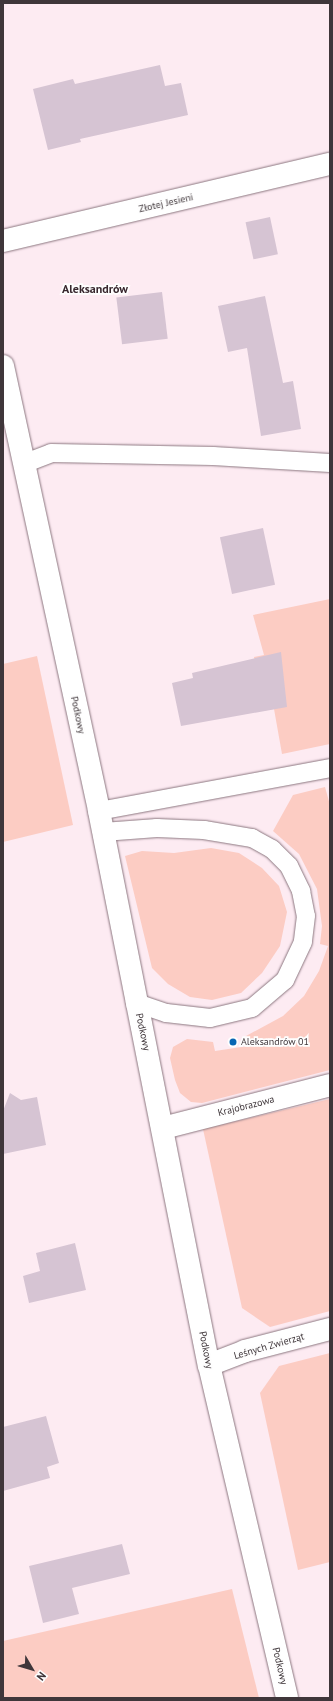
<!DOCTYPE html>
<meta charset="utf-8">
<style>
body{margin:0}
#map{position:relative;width:333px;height:1701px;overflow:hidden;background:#fdebf2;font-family:"PT Sans",sans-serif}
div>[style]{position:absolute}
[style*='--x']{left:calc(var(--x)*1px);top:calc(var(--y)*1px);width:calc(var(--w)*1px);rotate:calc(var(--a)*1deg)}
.green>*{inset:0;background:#fcccc3}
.building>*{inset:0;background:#d6c4d3;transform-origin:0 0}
.roads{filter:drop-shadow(0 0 1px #8c7780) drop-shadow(0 0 1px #8c7780)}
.lane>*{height:18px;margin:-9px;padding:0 9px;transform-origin:9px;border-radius:9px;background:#fff}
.street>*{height:22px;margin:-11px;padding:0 11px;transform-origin:11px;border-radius:11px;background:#fff}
.secondary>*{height:22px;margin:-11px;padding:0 11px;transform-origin:11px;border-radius:11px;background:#fff}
.dots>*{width:11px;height:11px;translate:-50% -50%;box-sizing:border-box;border:2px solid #fefefe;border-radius:50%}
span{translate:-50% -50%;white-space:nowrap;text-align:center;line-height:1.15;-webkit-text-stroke:3.5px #fefefe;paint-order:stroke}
.street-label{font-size:10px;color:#3f363a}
.poi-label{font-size:10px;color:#3f363a}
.left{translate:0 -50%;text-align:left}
.quarter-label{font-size:12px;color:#38272e;font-weight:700}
.frame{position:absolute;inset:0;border:4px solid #3f363a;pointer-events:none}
.north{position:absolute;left:12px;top:1649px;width:40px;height:40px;-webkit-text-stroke:3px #fefefe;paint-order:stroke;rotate:128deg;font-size:11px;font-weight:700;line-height:16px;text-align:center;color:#3f363a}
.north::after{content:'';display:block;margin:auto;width:14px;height:18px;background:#3f363a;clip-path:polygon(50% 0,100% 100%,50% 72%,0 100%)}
</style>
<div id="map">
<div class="green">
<div style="clip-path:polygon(330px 599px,330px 744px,282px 754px,274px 709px,262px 711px,254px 657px,264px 655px,253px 615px)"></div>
<div style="clip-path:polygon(37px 656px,73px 825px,3px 842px,3px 664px)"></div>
<div style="clip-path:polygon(325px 787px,330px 805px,330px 1070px,202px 1103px,191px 1102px,180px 1093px,175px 1080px,170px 1058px,173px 1047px,187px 1039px,213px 1042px,215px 1051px,248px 1046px,246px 1036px,283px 1016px,304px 996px,319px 971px,328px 946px,320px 944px,322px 926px,317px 889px,299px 854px,273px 831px,293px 795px)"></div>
<div style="clip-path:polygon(211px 848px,239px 853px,262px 868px,279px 886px,287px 912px,280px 946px,262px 973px,241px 993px,212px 1000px,190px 997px,168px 984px,152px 968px,125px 856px,142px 851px,174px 853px)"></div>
<div style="clip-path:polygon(330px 1099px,330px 1311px,270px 1327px,242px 1308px,203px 1129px)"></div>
<div style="clip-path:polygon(330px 1353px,330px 1562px,298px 1570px,260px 1393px,279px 1366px)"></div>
<div style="clip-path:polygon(232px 1589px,259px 1698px,3px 1698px,3px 1641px)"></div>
</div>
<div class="building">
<div style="clip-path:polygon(160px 65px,165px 86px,181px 83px,188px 115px,80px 139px,81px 142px,48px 150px,33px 89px,73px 79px,75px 84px)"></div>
<div style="left:270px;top:217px;width:38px;height:25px;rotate:78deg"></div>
<div style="left:162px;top:292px;width:47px;height:46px;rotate:83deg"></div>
<div style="clip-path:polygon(265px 296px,283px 383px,293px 381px,301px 429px,261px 436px,247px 348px,228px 352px,218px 306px)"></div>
<div style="left:263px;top:528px;width:58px;height:44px;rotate:78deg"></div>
<div style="clip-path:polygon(281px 652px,287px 707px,181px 726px,172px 683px,193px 678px,192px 673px)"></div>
<div style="clip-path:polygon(10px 1093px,21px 1100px,37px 1097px,46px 1145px,3px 1154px,3px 1111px)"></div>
<div style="clip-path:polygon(75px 1243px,86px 1290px,29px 1303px,23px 1276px,40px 1271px,36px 1253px)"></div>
<div style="clip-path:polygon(46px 1416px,59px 1463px,47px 1467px,50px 1478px,3px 1491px,3px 1427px)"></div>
<div style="clip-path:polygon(122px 1544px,130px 1574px,72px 1588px,79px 1614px,43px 1623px,29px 1566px)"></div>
</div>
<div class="roads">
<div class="lane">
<div style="--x:23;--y:464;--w:30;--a:-21"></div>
<div style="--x:51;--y:453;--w:162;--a:1.1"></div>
<div style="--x:213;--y:456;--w:117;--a:3.4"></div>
<div style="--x:99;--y:811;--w:235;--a:-10.5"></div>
<div style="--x:103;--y:832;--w:54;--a:-4.2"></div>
<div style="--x:157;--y:828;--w:47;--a:2.4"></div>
<div style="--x:204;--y:830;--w:49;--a:9.5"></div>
<div style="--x:252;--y:838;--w:23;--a:29"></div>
<div style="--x:272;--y:849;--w:24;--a:45"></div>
<div style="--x:289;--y:866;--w:28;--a:64"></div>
<div style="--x:301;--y:891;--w:25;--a:79"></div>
<div style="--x:306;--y:916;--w:26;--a:97"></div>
<div style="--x:303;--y:942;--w:42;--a:115.3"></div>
<div style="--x:285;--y:980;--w:43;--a:139.7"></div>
<div style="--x:252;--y:1008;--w:43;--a:166.6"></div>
<div style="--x:210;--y:1018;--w:44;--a:-173.5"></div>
<div style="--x:166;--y:1013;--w:31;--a:-161"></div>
</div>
<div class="street">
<div style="--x:137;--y:1003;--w:369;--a:78.8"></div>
<div style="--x:209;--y:1365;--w:342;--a:76.8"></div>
<div style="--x:163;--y:1128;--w:172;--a:-14.4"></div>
<div style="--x:209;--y:1365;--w:39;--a:-21"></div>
<div style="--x:245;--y:1351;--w:88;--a:-14.5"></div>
</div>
<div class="secondary">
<div style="--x:3;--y:241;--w:336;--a:-13.3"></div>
<div style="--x:3;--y:366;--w:455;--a:77.8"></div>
<div style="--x:99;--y:811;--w:196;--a:78.8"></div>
</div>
</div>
<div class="dots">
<div style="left:233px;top:1042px;background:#0866b3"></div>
</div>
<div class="street-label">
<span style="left:166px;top:203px;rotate:-13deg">Złotej Jesieni</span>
<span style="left:78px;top:715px;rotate:78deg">Podkowy</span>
<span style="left:143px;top:1032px;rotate:78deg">Podkowy</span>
<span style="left:246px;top:1106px;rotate:-14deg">Krajobrazowa</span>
<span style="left:269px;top:1346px;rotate:-16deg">Leśnych Zwierząt</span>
<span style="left:206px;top:1350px;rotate:79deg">Podkowy</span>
<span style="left:280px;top:1666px;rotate:77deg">Podkowy</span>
</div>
<div class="poi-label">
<span class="left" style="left:241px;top:1042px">Aleksandrów 01</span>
</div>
<div class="quarter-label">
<span style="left:95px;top:289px">Aleksandrów</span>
</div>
<div class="frame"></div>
<div class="north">N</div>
</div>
